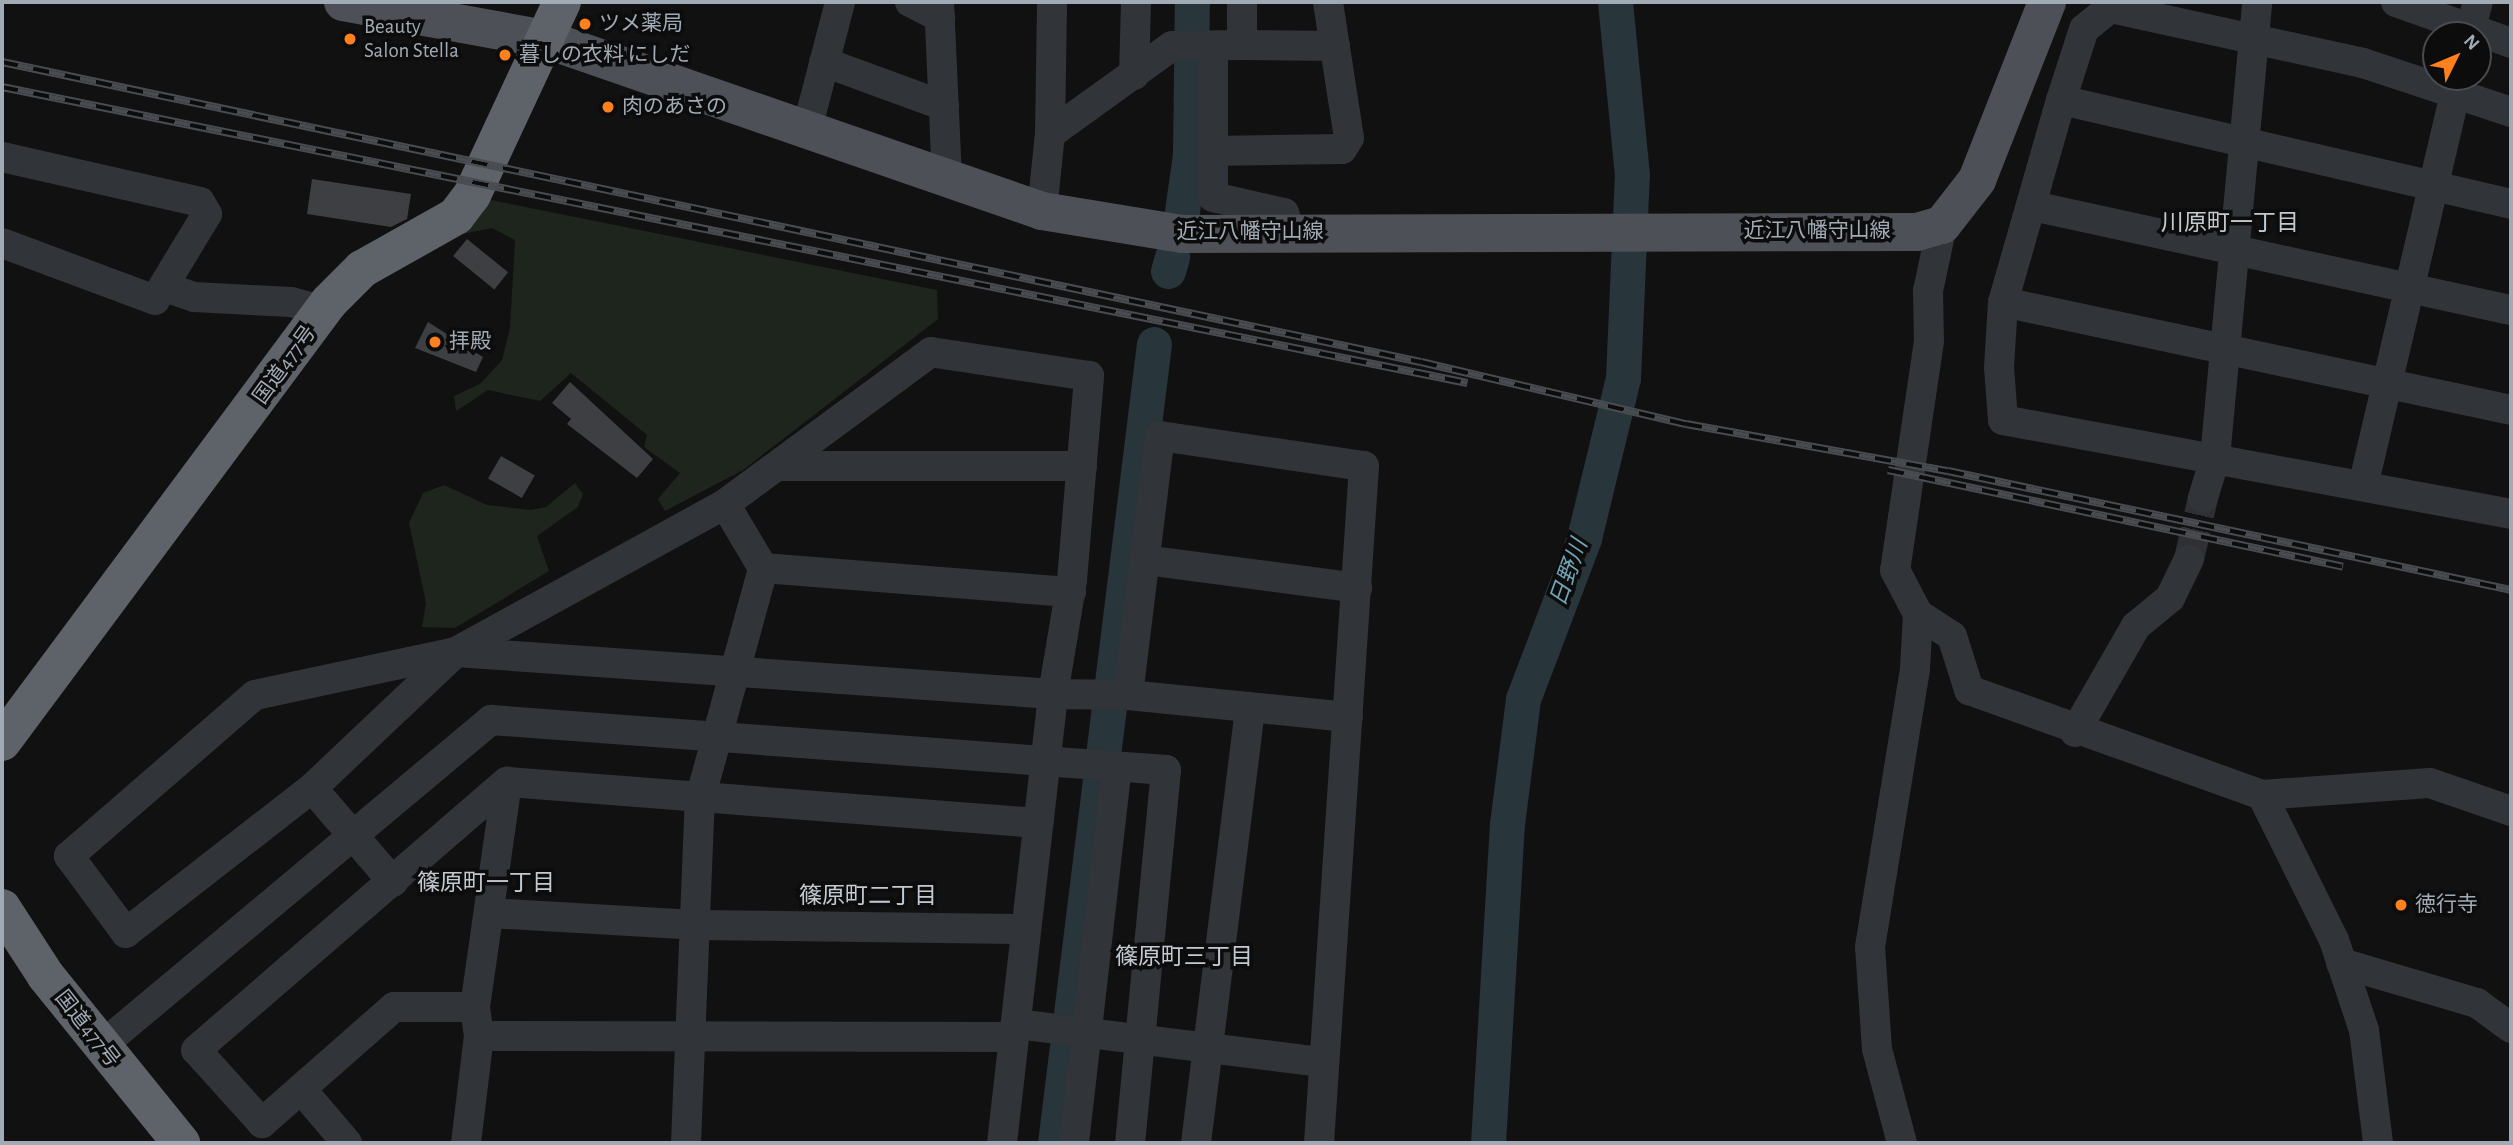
<!DOCTYPE html>
<meta charset="utf-8">
<style>
body{margin:0}
#map{position:relative;width:2513px;height:1145px;overflow:hidden;background:#111112;font-family:"Alegreya Sans","Noto Sans JP",sans-serif}
div>[style]{position:absolute}
[style*='--x']{left:calc(var(--x)*1px);top:calc(var(--y)*1px);width:calc(var(--w)*1px);rotate:calc(var(--a)*1deg)}
.green>*{inset:0;background:#1d251d}
.river>*{height:35px;margin:-17.5px;padding:0 17.5px;transform-origin:17.5px;border-radius:17.5px;background:#28353a}
.building>*{inset:0;background:#3d3f43;transform-origin:0 0}
.minor-tunnel>*{height:30px;margin-top:-15px;transform-origin:0;background:repeating-linear-gradient(90deg,#2e3033 0 30px,transparent 0 45px)}
.minor>*{height:30px;margin:-15px;padding:0 15px;transform-origin:15px;border-radius:15px;background:#313438}
.major>*{height:38px;margin:-19px;padding:0 19px;transform-origin:19px;border-radius:19px;background:#4d5157}
.highway>*{height:38px;margin:-19px;padding:0 19px;transform-origin:19px;border-radius:19px;background:#5d6369}
.rail>*{height:8px;margin-top:-4px;transform-origin:0;background:repeating-linear-gradient(90deg,#0c0c0d 0 16px,#484c51 0 32px);box-sizing:border-box;border-block:2px solid #484c51}
.dots>*{width:19px;height:19px;translate:-50% -50%;box-sizing:border-box;border:4px solid #0c0c0d;border-radius:50%}
span{translate:-50% -50%;white-space:nowrap;text-align:center;line-height:1.15;-webkit-text-stroke:7px #0c0c0d;paint-order:stroke}
.poi-label{font-size:21px;color:#a1abb5}
.left{translate:0 -50%;text-align:left}
.street-label{font-size:21px;color:#a1abb5}
.neighbourhood-label{font-size:23px;color:#c2c9d0}
.water-label{font-size:23px;color:#73a4b4;font-style:italic}
.frame{position:absolute;inset:0;border:4px solid #a1abb5;pointer-events:none}
.north{position:absolute;left:2422px;top:21px;width:70px;height:70px;box-sizing:border-box;background:#0c0c0d;border:2px solid #484c50;border-radius:50%;rotate:47deg;font-size:19px;font-weight:700;line-height:28px;text-align:center;color:#a1abb5}
.north::after{content:'';display:block;margin:auto;width:24px;height:32px;background:#ff801c;clip-path:polygon(50% 0,100% 100%,50% 72%,0 100%)}
</style>
<div id="map">
<div class="green">
<div style="clip-path:polygon(486px 199px,937px 290px,938px 319px,743px 470px,665px 511px,658px 499px,680px 473px,644px 447px,647px 435px,571px 373px,540px 401px,488px 390px,456px 411px,454px 396px,480px 384px,502px 360px,510px 328px,515px 240px,492px 228px,452px 236px)"></div>
<div style="clip-path:polygon(575px 483px,583px 494px,578px 507px,537px 536px,549px 571px,455px 628px,422px 627px,426px 603px,409px 523px,423px 493px,444px 485px,487px 505px,531px 510px,546px 507px)"></div>
</div>
<div class="river">
<div style="--x:1181;--y:218;--w:64;--a:-81.9"></div>
<div style="--x:1190;--y:155;--w:153;--a:-89.3"></div>
<div style="--x:1168;--y:271;--w:15;--a:-74"></div>
<div style="--x:1055;--y:1143;--w:805;--a:-82.94"></div>
<div style="--x:1488;--y:1143;--w:320;--a:-86.6"></div>
<div style="--x:1507;--y:824;--w:126;--a:-82.7"></div>
<div style="--x:1523;--y:699;--w:172;--a:-69.2"></div>
<div style="--x:1584;--y:538;--w:165;--a:-76.3"></div>
<div style="--x:1623;--y:378;--w:203;--a:-87.5"></div>
<div style="--x:1632;--y:175;--w:174;--a:-95.6"></div>
</div>
<div class="building">
<div style="clip-path:polygon(312px 179px,411px 194px,407px 219px,391px 227px,307px 214px)"></div>
<div style="left:467px;top:239px;width:53px;height:22px;rotate:39deg"></div>
<div style="clip-path:polygon(428px 322px,483px 357px,476px 372px,415px 348px)"></div>
<div style="clip-path:polygon(570px 382px,653px 459px,637px 478px,567px 424px,571px 419px,552px 403px)"></div>
<div style="left:501px;top:456px;width:39px;height:26px;rotate:30deg"></div>
</div>
<div class="minor-tunnel">
<div style="--x:2189;--y:559;--w:63;--a:-77.1"></div>
</div>
<div class="minor">
<div style="--x:910;--y:2;--w:34;--a:27"></div>
<div style="--x:939;--y:2;--w:176;--a:87.4"></div>
<div style="--x:2396;--y:2;--w:122;--a:19.6"></div>
<div style="--x:2469;--y:35;--w:34;--a:-75"></div>
<div style="--x:1242;--y:45;--w:93;--a:0.6"></div>
<div style="--x:1213;--y:47;--w:150;--a:90"></div>
<div style="--x:1213;--y:197;--w:73;--a:12.7"></div>
<div style="--x:1284;--y:213;--w:20;--a:72"></div>
<div style="--x:824;--y:62;--w:128;--a:20.1"></div>
<div style="--x:1134;--y:75;--w:73;--a:-88.4"></div>
<div style="--x:2061;--y:100;--w:462;--a:13"></div>
<div style="--x:2511;--y:112;--w:156;--a:-161.7"></div>
<div style="--x:2363;--y:63;--w:259;--a:-167.7"></div>
<div style="--x:2110;--y:8;--w:33;--a:141"></div>
<div style="--x:2084;--y:29;--w:75;--a:107.9"></div>
<div style="--x:2061;--y:100;--w:210;--a:106"></div>
<div style="--x:2003;--y:302;--w:65;--a:93.5"></div>
<div style="--x:1999;--y:367;--w:53;--a:85.7"></div>
<div style="--x:2003;--y:420;--w:517;--a:10.48"></div>
<div style="--x:807;--y:129;--w:131;--a:-75.4"></div>
<div style="--x:1050;--y:134;--w:150;--a:-35.8"></div>
<div style="--x:1172;--y:46;--w:70;--a:-0.8"></div>
<div style="--x:1242;--y:45;--w:43;--a:-90"></div>
<div style="--x:1214;--y:151;--w:128;--a:-0.9"></div>
<div style="--x:1342;--y:149;--w:13;--a:-58"></div>
<div style="--x:1349;--y:138;--w:138;--a:-98.8"></div>
<div style="--x:2;--y:157;--w:203;--a:12.8"></div>
<div style="--x:200;--y:202;--w:14;--a:60"></div>
<div style="--x:207;--y:214;--w:100;--a:121.2"></div>
<div style="--x:155;--y:300;--w:163;--a:-159.6"></div>
<div style="--x:2033;--y:206;--w:489;--a:12.3"></div>
<div style="--x:1042;--y:211;--w:77;--a:-84.1"></div>
<div style="--x:1050;--y:134;--w:132;--a:-89.1"></div>
<div style="--x:1942;--y:225;--w:67;--a:102"></div>
<div style="--x:1928;--y:291;--w:50;--a:88.9"></div>
<div style="--x:1929;--y:341;--w:232;--a:98.4"></div>
<div style="--x:1895;--y:570;--w:50;--a:62.4"></div>
<div style="--x:1918;--y:614;--w:40;--a:32.9"></div>
<div style="--x:1952;--y:636;--w:57;--a:72.5"></div>
<div style="--x:1969;--y:690;--w:311;--a:19.7"></div>
<div style="--x:2262;--y:795;--w:168;--a:-4.1"></div>
<div style="--x:2430;--y:783;--w:86;--a:19.1"></div>
<div style="--x:165;--y:287;--w:31;--a:19"></div>
<div style="--x:194;--y:297;--w:97;--a:3"></div>
<div style="--x:291;--y:302;--w:34;--a:15"></div>
<div style="--x:2003;--y:302;--w:519;--a:12"></div>
<div style="--x:780;--y:466;--w:302;--a:0"></div>
<div style="--x:2364;--y:482;--w:416;--a:-76.8"></div>
<div style="--x:2203;--y:498;--w:42;--a:-73.3"></div>
<div style="--x:2215;--y:458;--w:458;--a:-84.7"></div>
<div style="--x:1145;--y:560;--w:214;--a:7.5"></div>
<div style="--x:763;--y:568;--w:309;--a:4.5"></div>
<div style="--x:1128;--y:695;--w:261;--a:-83"></div>
<div style="--x:1160;--y:436;--w:206;--a:8.4"></div>
<div style="--x:1364;--y:466;--w:678;--a:93.8"></div>
<div style="--x:2075;--y:732;--w:122;--a:-60.1"></div>
<div style="--x:2136;--y:626;--w:44;--a:-39.5"></div>
<div style="--x:2170;--y:598;--w:43;--a:-64"></div>
<div style="--x:312;--y:788;--w:124;--a:49.2"></div>
<div style="--x:2262;--y:795;--w:162;--a:63.6"></div>
<div style="--x:2334;--y:940;--w:95;--a:71.6"></div>
<div style="--x:2364;--y:1030;--w:114;--a:82.9"></div>
<div style="--x:489;--y:913;--w:206;--a:3.3"></div>
<div style="--x:695;--y:925;--w:331;--a:0.7"></div>
<div style="--x:2341;--y:963;--w:142;--a:16.4"></div>
<div style="--x:2477;--y:1003;--w:42;--a:36.3"></div>
<div style="--x:475;--y:1007;--w:81;--a:180"></div>
<div style="--x:394;--y:1007;--w:176;--a:138.7"></div>
<div style="--x:262;--y:1123;--w:98;--a:-132.1"></div>
<div style="--x:196;--y:1050;--w:411;--a:-40.8"></div>
<div style="--x:507;--y:782;--w:533;--a:4.42"></div>
<div style="--x:1016;--y:1024;--w:308;--a:7.1"></div>
<div style="--x:479;--y:1036;--w:535;--a:0.11"></div>
<div style="--x:100;--y:1047;--w:510;--a:-39.91"></div>
<div style="--x:491;--y:720;--w:677;--a:4.24"></div>
<div style="--x:1166;--y:770;--w:375;--a:95.5"></div>
<div style="--x:301;--y:1089;--w:71;--a:49.6"></div>
<div style="--x:466;--y:1143;--w:108;--a:-83.1"></div>
<div style="--x:479;--y:1036;--w:29;--a:-98"></div>
<div style="--x:475;--y:1007;--w:227;--a:-81.9"></div>
<div style="--x:686;--y:1143;--w:344;--a:-87.7"></div>
<div style="--x:700;--y:799;--w:239;--a:-74.7"></div>
<div style="--x:763;--y:568;--w:74;--a:-120.7"></div>
<div style="--x:1002;--y:1143;--w:452;--a:-83.5"></div>
<div style="--x:1053;--y:694;--w:116;--a:-80.5"></div>
<div style="--x:1072;--y:580;--w:205;--a:-85.2"></div>
<div style="--x:1089;--y:376;--w:160;--a:-171.4"></div>
<div style="--x:931;--y:352;--w:256;--a:143.6"></div>
<div style="--x:725;--y:504;--w:307;--a:151.2"></div>
<div style="--x:456;--y:652;--w:198;--a:136.6"></div>
<div style="--x:312;--y:788;--w:236;--a:142.1"></div>
<div style="--x:126;--y:933;--w:96;--a:-126.5"></div>
<div style="--x:69;--y:856;--w:246;--a:-40.9"></div>
<div style="--x:255;--y:695;--w:206;--a:-12.1"></div>
<div style="--x:456;--y:652;--w:598;--a:4.02"></div>
<div style="--x:1053;--y:694;--w:75;--a:0.8"></div>
<div style="--x:1128;--y:695;--w:221;--a:5.7"></div>
<div style="--x:1074;--y:1143;--w:379;--a:-83.5"></div>
<div style="--x:1196;--y:1143;--w:438;--a:-82.9"></div>
<div style="--x:1902;--y:1143;--w:97;--a:-104.9"></div>
<div style="--x:1877;--y:1049;--w:102;--a:-93.9"></div>
<div style="--x:1870;--y:947;--w:282;--a:-80.8"></div>
<div style="--x:1915;--y:669;--w:55;--a:-86.9"></div>
</div>
<div class="major">
<div style="--x:343;--y:2;--w:205;--a:10.4"></div>
<div style="--x:545;--y:39;--w:526;--a:19.09"></div>
<div style="--x:1042;--y:211;--w:142;--a:9.3"></div>
<div style="--x:1182;--y:234;--w:735;--a:-0.16"></div>
<div style="--x:1917;--y:232;--w:26;--a:-16"></div>
<div style="--x:1942;--y:225;--w:57;--a:-52.1"></div>
<div style="--x:1977;--y:180;--w:191;--a:-68.5"></div>
</div>
<div class="highway">
<div style="--x:2;--y:742;--w:548;--a:-53.38"></div>
<div style="--x:329;--y:302;--w:47;--a:-45"></div>
<div style="--x:362;--y:269;--w:108;--a:-29.4"></div>
<div style="--x:456;--y:216;--w:26;--a:-53"></div>
<div style="--x:472;--y:195;--w:213;--a:-65"></div>
<div style="--x:2;--y:908;--w:81;--a:57.1"></div>
<div style="--x:46;--y:976;--w:215;--a:51"></div>
</div>
<div class="rail">
<div style="--x:2;--y:62;--w:1450;--a:11.94"></div>
<div style="--x:1421;--y:362;--w:272;--a:13.2"></div>
<div style="--x:1686;--y:424;--w:266;--a:10.2"></div>
<div style="--x:1948;--y:471;--w:575;--a:11.93"></div>
<div style="--x:2;--y:87;--w:1495;--a:11.42"></div>
<div style="--x:1888;--y:470;--w:465;--a:12"></div>
</div>
<div class="dots">
<div style="left:585px;top:24px;background:#ff801c"></div>
<div style="left:350px;top:39px;background:#ff801c"></div>
<div style="left:505px;top:55px;background:#ff801c"></div>
<div style="left:608px;top:107px;background:#ff801c"></div>
<div style="left:435px;top:342px;background:#ff801c"></div>
<div style="left:2401px;top:905px;background:#ff801c"></div>
</div>
<div class="poi-label">
<span class="left" style="left:599px;top:24px">ツメ薬局</span>
<span class="left" style="left:364px;top:39px">Beauty<br>Salon Stella</span>
<span class="left" style="left:519px;top:55px">暮しの衣料 にしだ</span>
<span class="left" style="left:622px;top:107px">肉のあさの</span>
<span class="left" style="left:449px;top:342px">拝殿</span>
<span class="left" style="left:2415px;top:905px">徳行寺</span>
</div>
<div class="street-label">
<span style="left:1817px;top:231px">近江八幡守山線</span>
<span style="left:1250px;top:232px">近江八幡守山線</span>
<span style="left:285px;top:365px;rotate:-54deg">国道477号</span>
<span style="left:87px;top:1029px;rotate:52deg">国道477号</span>
</div>
<div class="neighbourhood-label">
<span style="left:2230px;top:224px">川原町一丁目</span>
<span style="left:486px;top:884px">篠原町一丁目</span>
<span style="left:868px;top:897px">篠原町二丁目</span>
<span style="left:1184px;top:958px">篠原町三丁目</span>
</div>
<div class="water-label">
<span style="left:1570px;top:573px;rotate:-70deg">日野川</span>
</div>
<div class="frame"></div>
<div class="north">N</div>
</div>
